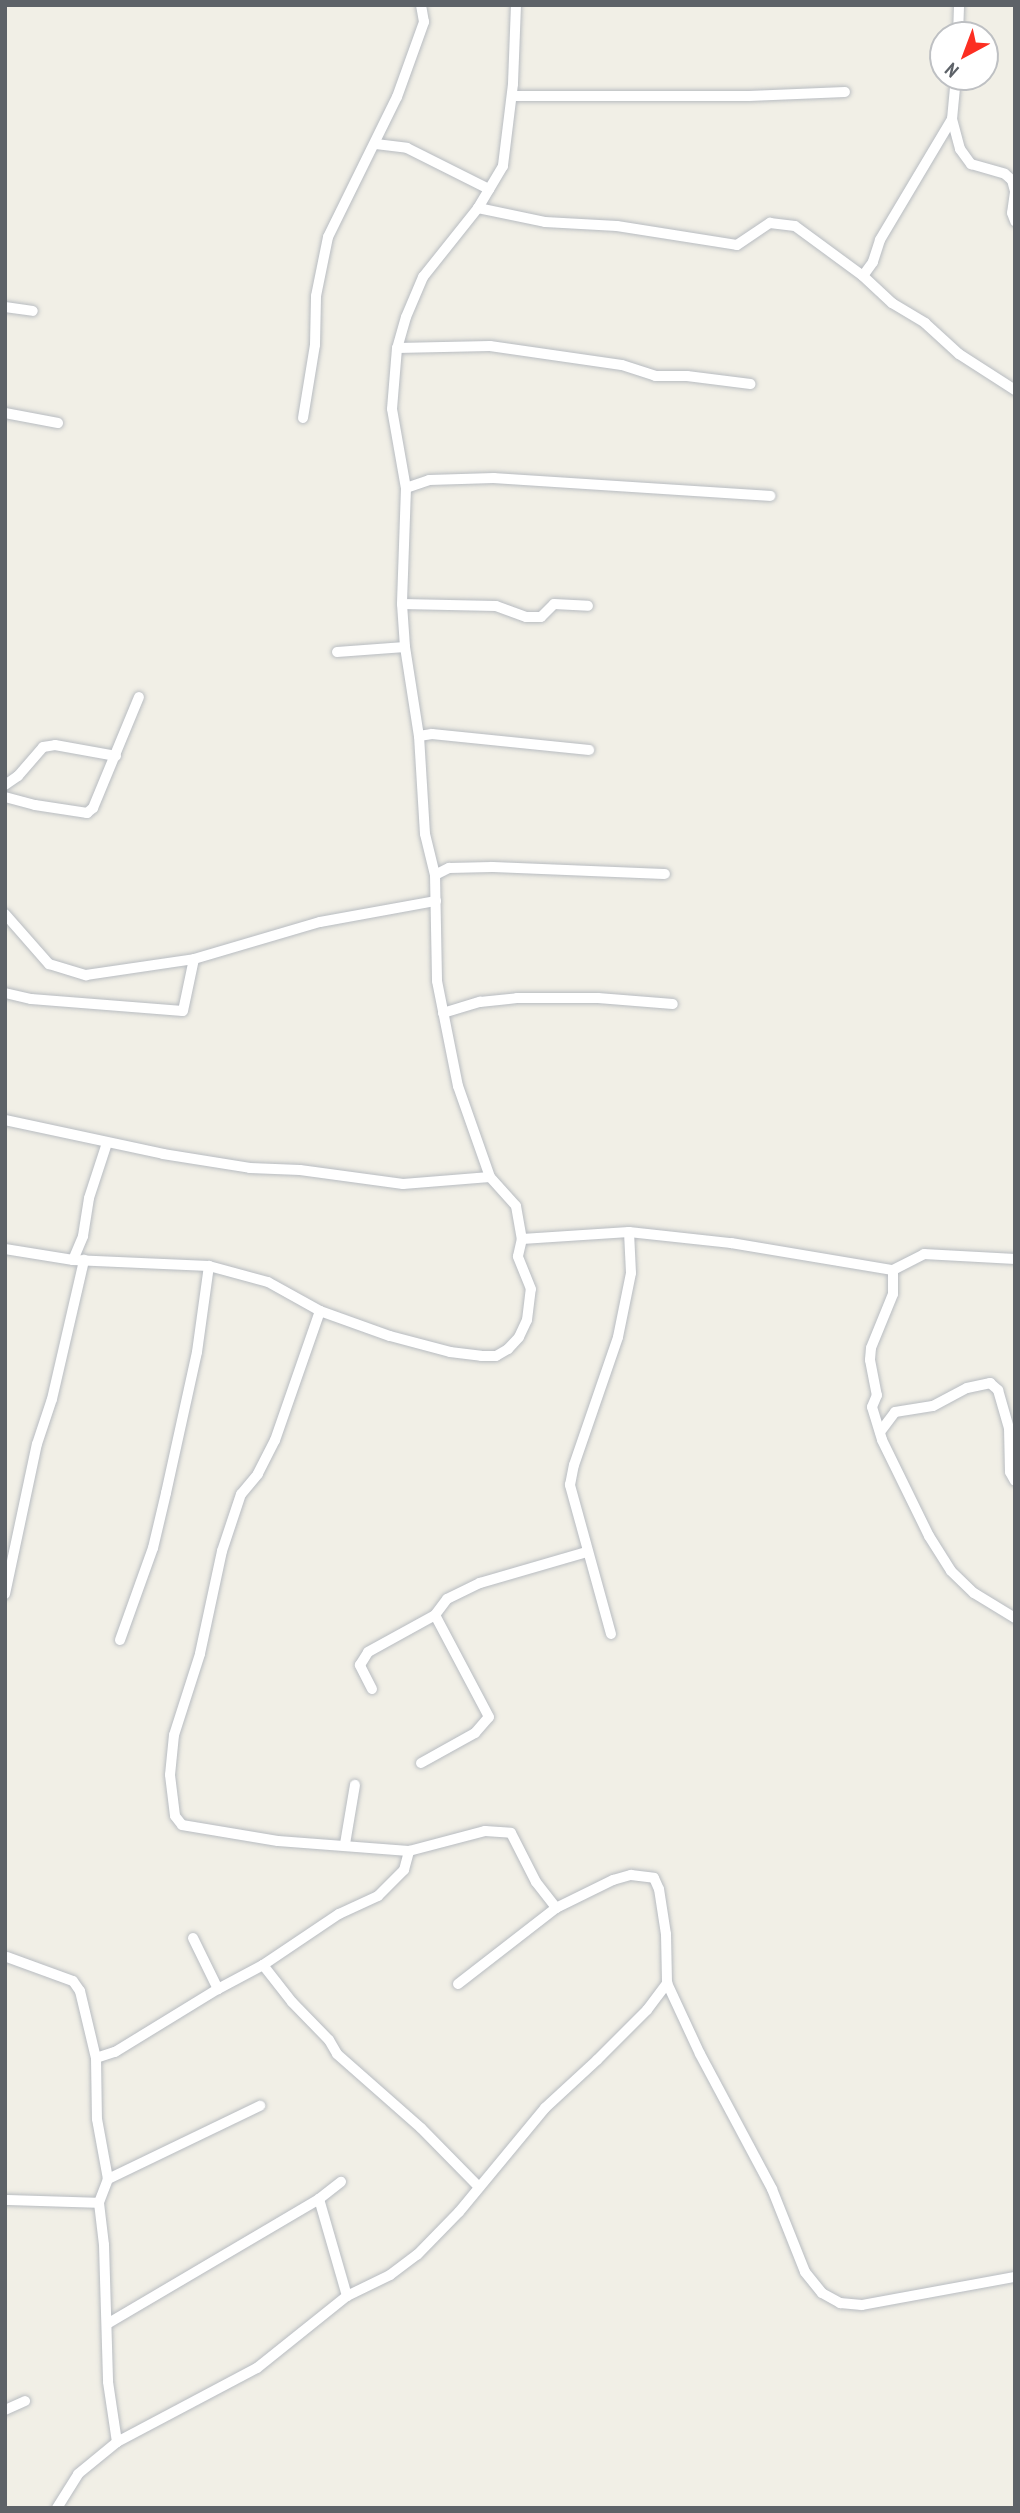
<!DOCTYPE html>
<style>
body{margin:0}
#map{position:relative;width:1020px;height:2513px;overflow:hidden;background:#f1efe6;font-family:"PT Sans Narrow",sans-serif}
div>[style]{position:absolute}
[style*='--x']{left:calc(var(--x)*1px);top:calc(var(--y)*1px);width:calc(var(--w)*1px);rotate:calc(var(--a)*1deg)}
.roads{filter:drop-shadow(0 0 2px #b8bcc1) drop-shadow(0 0 2px #b8bcc1)}
.minor>*{height:10px;margin:-5px;padding:0 5px;transform-origin:5px;border-radius:5px;background:#fff}
span{translate:-50% -50%;white-space:nowrap;text-align:center;line-height:1.15;-webkit-text-stroke:7px #fff;paint-order:stroke}
.frame{position:absolute;inset:0;border:7px solid #5d6268;pointer-events:none}
.north{position:absolute;left:929px;top:21px;width:70px;height:70px;box-sizing:border-box;background:#fff;border:2px solid #bec0c3;border-radius:50%;rotate:221deg;font-size:19px;font-weight:700;line-height:28px;text-align:center;color:#5d6268}
.north::after{content:'';display:block;margin:auto;width:24px;height:32px;background:#fc2e22;clip-path:polygon(50% 0,100% 100%,50% 72%,0 100%)}
</style>
<div id="map">
<div class="roads">
<div class="minor">
<div style="--x:516;--y:5;--w:79;--a:92.2"></div>
<div style="--x:513;--y:84;--w:83;--a:97"></div>
<div style="--x:503;--y:166;--w:49;--a:120.8"></div>
<div style="--x:478;--y:208;--w:88;--a:128.6"></div>
<div style="--x:423;--y:277;--w:43;--a:113"></div>
<div style="--x:406;--y:317;--w:32;--a:106"></div>
<div style="--x:397;--y:348;--w:61;--a:94.7"></div>
<div style="--x:392;--y:409;--w:80;--a:80"></div>
<div style="--x:406;--y:488;--w:116;--a:92"></div>
<div style="--x:402;--y:604;--w:43;--a:86"></div>
<div style="--x:405;--y:647;--w:90;--a:81.1"></div>
<div style="--x:419;--y:736;--w:98;--a:86.5"></div>
<div style="--x:425;--y:834;--w:42;--a:76.3"></div>
<div style="--x:435;--y:875;--w:106;--a:88.9"></div>
<div style="--x:437;--y:981;--w:107;--a:78.7"></div>
<div style="--x:458;--y:1086;--w:96;--a:70.6"></div>
<div style="--x:490;--y:1177;--w:39;--a:48"></div>
<div style="--x:516;--y:1206;--w:34;--a:80"></div>
<div style="--x:958;--y:35;--w:30;--a:-88"></div>
<div style="--x:956;--y:77;--w:42;--a:95.4"></div>
<div style="--x:952;--y:119;--w:31;--a:75"></div>
<div style="--x:960;--y:149;--w:19;--a:54"></div>
<div style="--x:971;--y:164;--w:35;--a:16"></div>
<div style="--x:1005;--y:174;--w:9;--a:41"></div>
<div style="--x:1012;--y:180;--w:11;--a:75"></div>
<div style="--x:512;--y:96;--w:237;--a:0"></div>
<div style="--x:749;--y:96;--w:96;--a:-2.4"></div>
<div style="--x:952;--y:119;--w:141;--a:120.8"></div>
<div style="--x:880;--y:240;--w:23;--a:108"></div>
<div style="--x:873;--y:262;--w:17;--a:126"></div>
<div style="--x:863;--y:276;--w:40;--a:43"></div>
<div style="--x:892;--y:303;--w:39;--a:31"></div>
<div style="--x:925;--y:323;--w:46;--a:42.4"></div>
<div style="--x:959;--y:354;--w:67;--a:32.7"></div>
<div style="--x:376;--y:144;--w:31;--a:7"></div>
<div style="--x:407;--y:148;--w:92;--a:26.6"></div>
<div style="--x:1015;--y:192;--w:21;--a:98"></div>
<div style="--x:1012;--y:213;--w:9;--a:69"></div>
<div style="--x:478;--y:208;--w:68;--a:11.8"></div>
<div style="--x:545;--y:222;--w:72;--a:3.2"></div>
<div style="--x:617;--y:226;--w:121;--a:9"></div>
<div style="--x:737;--y:245;--w:40;--a:-34"></div>
<div style="--x:770;--y:223;--w:25;--a:7"></div>
<div style="--x:795;--y:226;--w:84;--a:36.3"></div>
<div style="--x:5;--y:307;--w:28;--a:8"></div>
<div style="--x:397;--y:348;--w:93;--a:-1.2"></div>
<div style="--x:490;--y:346;--w:133;--a:8.2"></div>
<div style="--x:622;--y:365;--w:35;--a:18"></div>
<div style="--x:655;--y:376;--w:32;--a:0"></div>
<div style="--x:687;--y:376;--w:64;--a:7.2"></div>
<div style="--x:5;--y:413;--w:54;--a:10.7"></div>
<div style="--x:303;--y:418;--w:74;--a:-80.7"></div>
<div style="--x:315;--y:345;--w:49;--a:-88.8"></div>
<div style="--x:316;--y:296;--w:60;--a:-78.5"></div>
<div style="--x:328;--y:237;--w:156;--a:-63.8"></div>
<div style="--x:397;--y:97;--w:80;--a:-70.2"></div>
<div style="--x:424;--y:22;--w:17;--a:-100"></div>
<div style="--x:406;--y:488;--w:24;--a:-19"></div>
<div style="--x:429;--y:480;--w:65;--a:-1.8"></div>
<div style="--x:494;--y:478;--w:277;--a:3.7"></div>
<div style="--x:402;--y:604;--w:94;--a:1.2"></div>
<div style="--x:496;--y:606;--w:32;--a:20"></div>
<div style="--x:526;--y:617;--w:15;--a:0"></div>
<div style="--x:541;--y:617;--w:18;--a:-45"></div>
<div style="--x:554;--y:604;--w:34;--a:3"></div>
<div style="--x:337;--y:652;--w:68;--a:-4.2"></div>
<div style="--x:419;--y:736;--w:13;--a:-9"></div>
<div style="--x:432;--y:734;--w:158;--a:5.8"></div>
<div style="--x:5;--y:785;--w:16;--a:-35"></div>
<div style="--x:18;--y:776;--w:38;--a:-49"></div>
<div style="--x:43;--y:747;--w:12;--a:-9"></div>
<div style="--x:55;--y:745;--w:62;--a:10.2"></div>
<div style="--x:5;--y:797;--w:31;--a:15"></div>
<div style="--x:35;--y:805;--w:53;--a:8.7"></div>
<div style="--x:87;--y:813;--w:8;--a:-40"></div>
<div style="--x:93;--y:808;--w:120;--a:-67.5"></div>
<div style="--x:435;--y:875;--w:16;--a:-27"></div>
<div style="--x:449;--y:868;--w:43;--a:-1.3"></div>
<div style="--x:492;--y:867;--w:173;--a:2.3"></div>
<div style="--x:5;--y:914;--w:67;--a:48.7"></div>
<div style="--x:49;--y:964;--w:39;--a:17"></div>
<div style="--x:86;--y:975;--w:109;--a:-8.4"></div>
<div style="--x:194;--y:959;--w:131;--a:-16.4"></div>
<div style="--x:320;--y:922;--w:118;--a:-10.3"></div>
<div style="--x:5;--y:993;--w:27;--a:13"></div>
<div style="--x:31;--y:999;--w:152;--a:4.5"></div>
<div style="--x:183;--y:1011;--w:53;--a:-78.1"></div>
<div style="--x:443;--y:1013;--w:39;--a:-17"></div>
<div style="--x:480;--y:1002;--w:37;--a:-6"></div>
<div style="--x:517;--y:998;--w:81;--a:0"></div>
<div style="--x:598;--y:998;--w:75;--a:4.6"></div>
<div style="--x:5;--y:1120;--w:162;--a:12.1"></div>
<div style="--x:163;--y:1154;--w:88;--a:9.1"></div>
<div style="--x:250;--y:1168;--w:50;--a:2.3"></div>
<div style="--x:300;--y:1170;--w:104;--a:7.7"></div>
<div style="--x:403;--y:1184;--w:87;--a:-4.6"></div>
<div style="--x:5;--y:1249;--w:69;--a:9.2"></div>
<div style="--x:73;--y:1260;--w:136;--a:2.5"></div>
<div style="--x:209;--y:1266;--w:61;--a:15.2"></div>
<div style="--x:268;--y:1282;--w:60;--a:29.1"></div>
<div style="--x:320;--y:1311;--w:74;--a:19.7"></div>
<div style="--x:390;--y:1336;--w:62;--a:14.9"></div>
<div style="--x:450;--y:1352;--w:31;--a:7"></div>
<div style="--x:481;--y:1356;--w:15;--a:0"></div>
<div style="--x:496;--y:1356;--w:14;--a:-30"></div>
<div style="--x:508;--y:1349;--w:16;--a:-47"></div>
<div style="--x:519;--y:1337;--w:19;--a:-65"></div>
<div style="--x:527;--y:1320;--w:31;--a:-83"></div>
<div style="--x:531;--y:1289;--w:35;--a:-112"></div>
<div style="--x:518;--y:1256;--w:17;--a:-77"></div>
<div style="--x:522;--y:1239;--w:107;--a:-3.7"></div>
<div style="--x:629;--y:1232;--w:103;--a:6.2"></div>
<div style="--x:731;--y:1243;--w:164;--a:9.5"></div>
<div style="--x:893;--y:1270;--w:24;--a:90"></div>
<div style="--x:893;--y:1294;--w:58;--a:112.2"></div>
<div style="--x:871;--y:1348;--w:12;--a:95"></div>
<div style="--x:870;--y:1360;--w:36;--a:79"></div>
<div style="--x:877;--y:1395;--w:13;--a:113"></div>
<div style="--x:872;--y:1407;--w:34;--a:73"></div>
<div style="--x:882;--y:1440;--w:107;--a:63.9"></div>
<div style="--x:929;--y:1536;--w:41;--a:57.8"></div>
<div style="--x:951;--y:1571;--w:32;--a:44"></div>
<div style="--x:974;--y:1593;--w:48;--a:31.4"></div>
<div style="--x:73;--y:1260;--w:26;--a:-67"></div>
<div style="--x:83;--y:1236;--w:38;--a:-81"></div>
<div style="--x:89;--y:1198;--w:58;--a:-71.9"></div>
<div style="--x:893;--y:1270;--w:35;--a:-27"></div>
<div style="--x:924;--y:1254;--w:91;--a:3.1"></div>
<div style="--x:320;--y:1311;--w:137;--a:109.2"></div>
<div style="--x:275;--y:1440;--w:38;--a:117"></div>
<div style="--x:258;--y:1474;--w:26;--a:130"></div>
<div style="--x:241;--y:1494;--w:60;--a:108.4"></div>
<div style="--x:222;--y:1551;--w:105;--a:102.1"></div>
<div style="--x:200;--y:1654;--w:85;--a:107.8"></div>
<div style="--x:174;--y:1735;--w:40;--a:95.7"></div>
<div style="--x:170;--y:1775;--w:41;--a:83"></div>
<div style="--x:175;--y:1816;--w:11;--a:52"></div>
<div style="--x:182;--y:1825;--w:97;--a:9.5"></div>
<div style="--x:278;--y:1841;--w:131;--a:4.4"></div>
<div style="--x:409;--y:1851;--w:79;--a:-14.7"></div>
<div style="--x:485;--y:1831;--w:26;--a:4"></div>
<div style="--x:511;--y:1833;--w:55;--a:63"></div>
<div style="--x:536;--y:1882;--w:33;--a:52"></div>
<div style="--x:556;--y:1908;--w:64;--a:-26.2"></div>
<div style="--x:613;--y:1880;--w:19;--a:-16"></div>
<div style="--x:631;--y:1875;--w:23;--a:7"></div>
<div style="--x:654;--y:1878;--w:12;--a:66"></div>
<div style="--x:659;--y:1889;--w:46;--a:81.2"></div>
<div style="--x:666;--y:1934;--w:49;--a:88.8"></div>
<div style="--x:880;--y:1432;--w:25;--a:-53"></div>
<div style="--x:895;--y:1412;--w:38;--a:-9"></div>
<div style="--x:933;--y:1406;--w:38;--a:-28"></div>
<div style="--x:967;--y:1388;--w:24;--a:-12"></div>
<div style="--x:990;--y:1383;--w:11;--a:41"></div>
<div style="--x:998;--y:1390;--w:40;--a:74"></div>
<div style="--x:1009;--y:1428;--w:44;--a:88.7"></div>
<div style="--x:1010;--y:1472;--w:10;--a:61"></div>
<div style="--x:5;--y:1594;--w:153;--a:-78"></div>
<div style="--x:37;--y:1444;--w:47;--a:-71.6"></div>
<div style="--x:52;--y:1399;--w:143;--a:-77"></div>
<div style="--x:611;--y:1634;--w:155;--a:-105.4"></div>
<div style="--x:570;--y:1485;--w:20;--a:-79"></div>
<div style="--x:574;--y:1465;--w:135;--a:-71"></div>
<div style="--x:618;--y:1337;--w:65;--a:-78.5"></div>
<div style="--x:631;--y:1273;--w:41;--a:-92.8"></div>
<div style="--x:120;--y:1640;--w:98;--a:-70.3"></div>
<div style="--x:153;--y:1548;--w:57;--a:-76.7"></div>
<div style="--x:166;--y:1493;--w:144;--a:-77.6"></div>
<div style="--x:197;--y:1352;--w:87;--a:-82.1"></div>
<div style="--x:372;--y:1689;--w:27;--a:-117"></div>
<div style="--x:360;--y:1665;--w:15;--a:-58"></div>
<div style="--x:368;--y:1652;--w:77;--a:-28.9"></div>
<div style="--x:421;--y:1763;--w:62;--a:-29.1"></div>
<div style="--x:475;--y:1733;--w:21;--a:-49"></div>
<div style="--x:489;--y:1717;--w:115;--a:-117.9"></div>
<div style="--x:435;--y:1615;--w:20;--a:-53"></div>
<div style="--x:447;--y:1599;--w:37;--a:-26"></div>
<div style="--x:480;--y:1583;--w:111;--a:-16.2"></div>
<div style="--x:345;--y:1844;--w:60;--a:-80.4"></div>
<div style="--x:193;--y:1938;--w:57;--a:63.9"></div>
<div style="--x:7;--y:1957;--w:70;--a:20"></div>
<div style="--x:73;--y:1981;--w:12;--a:55"></div>
<div style="--x:80;--y:1991;--w:69;--a:76.6"></div>
<div style="--x:96;--y:2058;--w:61;--a:89.1"></div>
<div style="--x:97;--y:2119;--w:61;--a:79.6"></div>
<div style="--x:108;--y:2179;--w:26;--a:111"></div>
<div style="--x:99;--y:2203;--w:42;--a:83.2"></div>
<div style="--x:104;--y:2245;--w:137;--a:88.3"></div>
<div style="--x:108;--y:2382;--w:61;--a:81.5"></div>
<div style="--x:263;--y:1965;--w:47;--a:51.9"></div>
<div style="--x:292;--y:2002;--w:53;--a:45.8"></div>
<div style="--x:329;--y:2040;--w:16;--a:60"></div>
<div style="--x:337;--y:2054;--w:112;--a:41.4"></div>
<div style="--x:421;--y:2128;--w:83;--a:45.5"></div>
<div style="--x:458;--y:1984;--w:124;--a:-37.8"></div>
<div style="--x:96;--y:2058;--w:20;--a:-18"></div>
<div style="--x:115;--y:2052;--w:121;--a:-31.5"></div>
<div style="--x:218;--y:1989;--w:51;--a:-28.1"></div>
<div style="--x:263;--y:1965;--w:92;--a:-33.9"></div>
<div style="--x:339;--y:1914;--w:43;--a:-24.8"></div>
<div style="--x:378;--y:1896;--w:37;--a:-45"></div>
<div style="--x:404;--y:1870;--w:20;--a:-75"></div>
<div style="--x:108;--y:2179;--w:169;--a:-25.7"></div>
<div style="--x:319;--y:2199;--w:101;--a:73.9"></div>
<div style="--x:5;--y:2200;--w:94;--a:1.8"></div>
<div style="--x:107;--y:2324;--w:246;--a:-30.5"></div>
<div style="--x:319;--y:2199;--w:28;--a:-38"></div>
<div style="--x:5;--y:2410;--w:22;--a:-24"></div>
<div style="--x:57;--y:2508;--w:40;--a:-58"></div>
<div style="--x:78;--y:2474;--w:50;--a:-39.4"></div>
<div style="--x:117;--y:2442;--w:158;--a:-27.9"></div>
<div style="--x:257;--y:2368;--w:115;--a:-38.7"></div>
<div style="--x:347;--y:2296;--w:48;--a:-26"></div>
<div style="--x:390;--y:2275;--w:34;--a:-37"></div>
<div style="--x:417;--y:2255;--w:60;--a:-45.7"></div>
<div style="--x:459;--y:2212;--w:135;--a:-50.4"></div>
<div style="--x:545;--y:2108;--w:71;--a:-42.7"></div>
<div style="--x:597;--y:2060;--w:71;--a:-45"></div>
<div style="--x:647;--y:2010;--w:34;--a:-53"></div>
<div style="--x:667;--y:1983;--w:78;--a:65.1"></div>
<div style="--x:700;--y:2054;--w:153;--a:61.9"></div>
<div style="--x:772;--y:2189;--w:89;--a:68.3"></div>
<div style="--x:805;--y:2272;--w:27;--a:51"></div>
<div style="--x:822;--y:2293;--w:21;--a:29"></div>
<div style="--x:840;--y:2303;--w:22;--a:5"></div>
<div style="--x:862;--y:2305;--w:156;--a:-10.4"></div>
</div>
</div>
<div class="frame"></div>
<div class="north">N</div>
</div>
